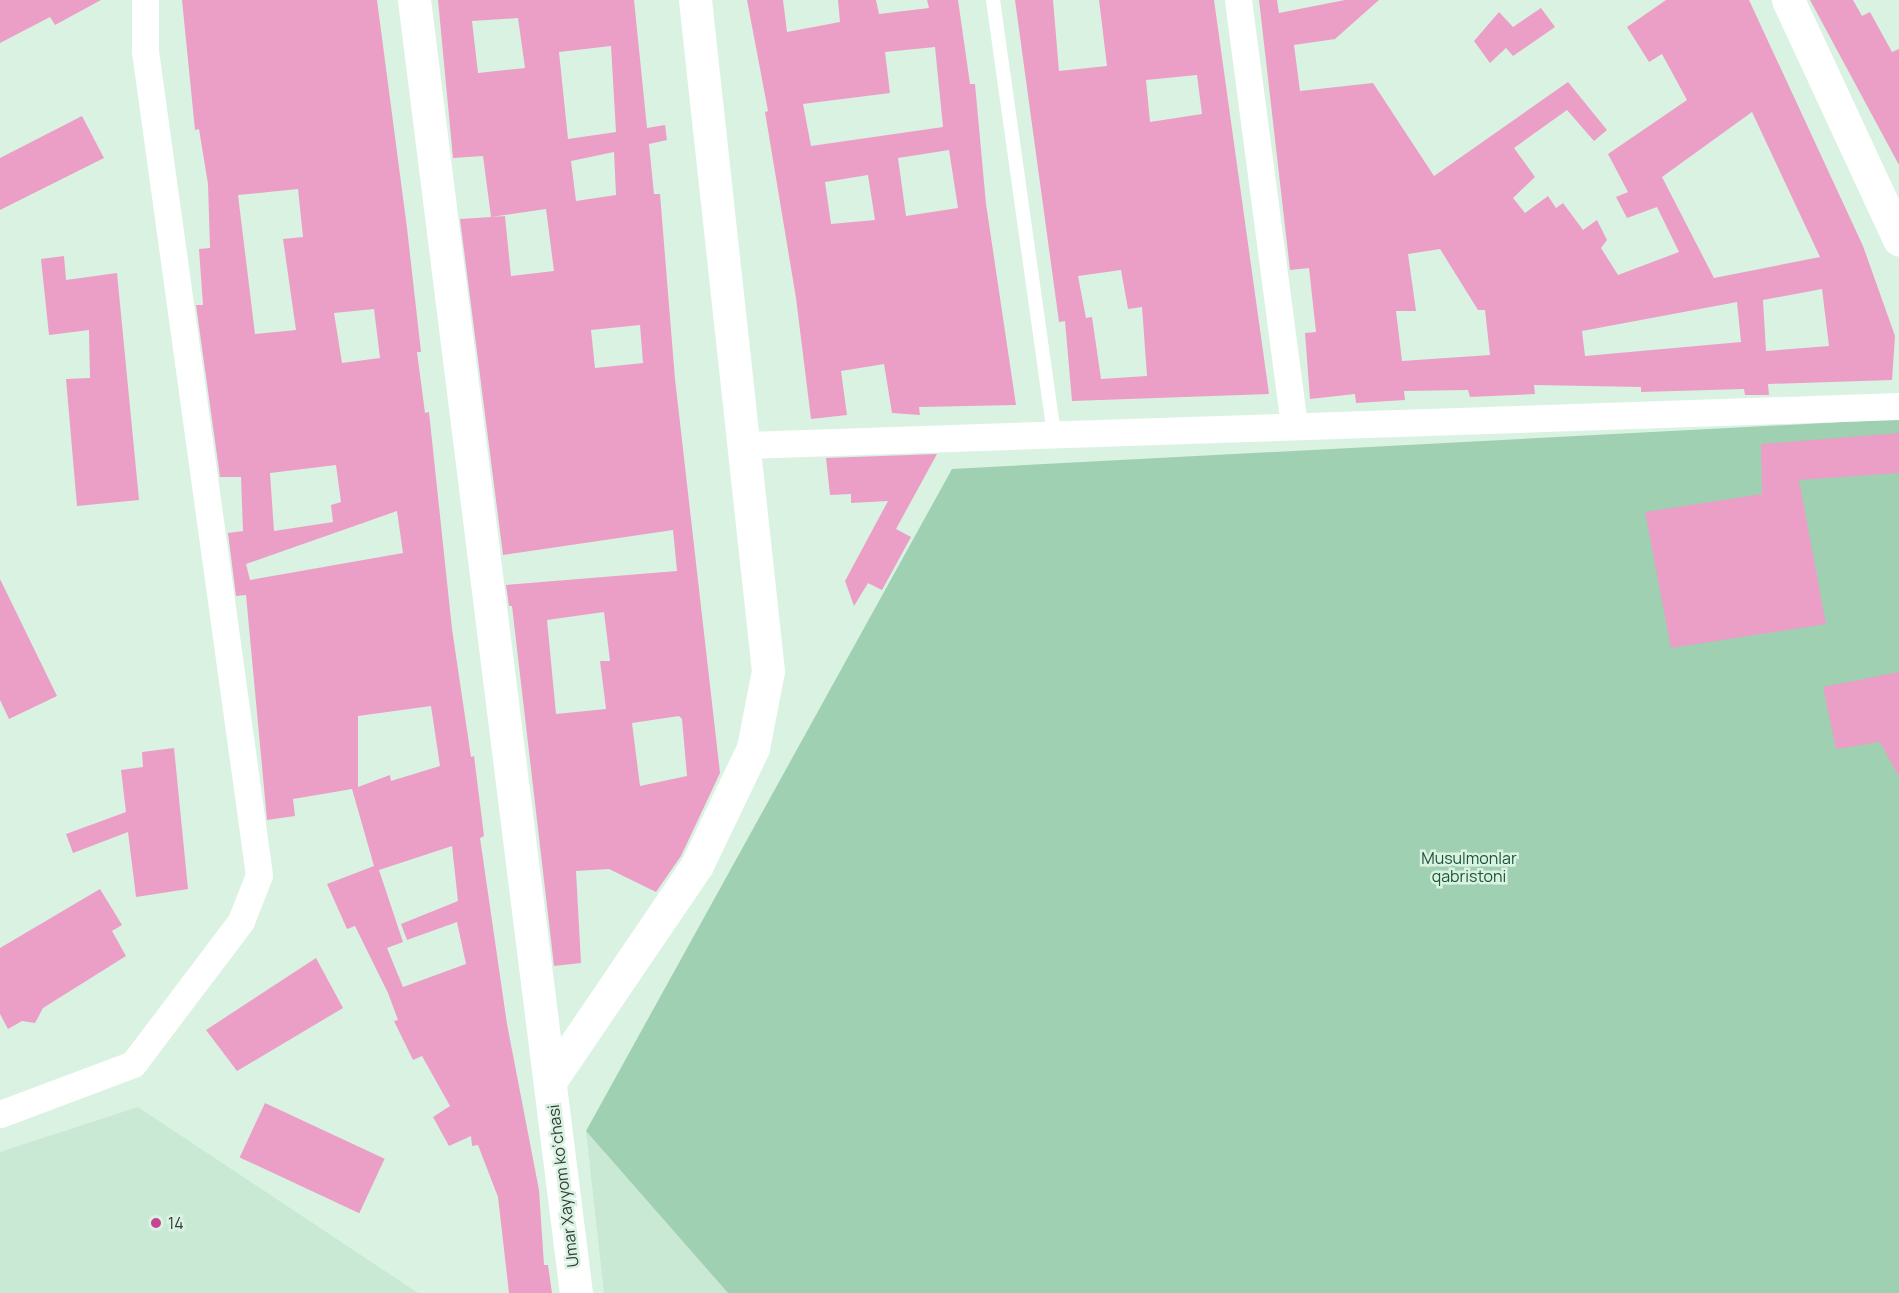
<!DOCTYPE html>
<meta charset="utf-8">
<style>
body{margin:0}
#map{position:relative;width:1899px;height:1293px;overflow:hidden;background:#daf2e2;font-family:Manrope,sans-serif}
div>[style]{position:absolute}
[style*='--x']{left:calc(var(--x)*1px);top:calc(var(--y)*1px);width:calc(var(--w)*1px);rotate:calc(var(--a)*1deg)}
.built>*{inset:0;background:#cae9d5}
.green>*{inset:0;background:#9ed0b1}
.building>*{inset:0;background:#eb9fc7;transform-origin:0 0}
.service>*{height:14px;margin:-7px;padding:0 7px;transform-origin:7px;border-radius:7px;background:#fff}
.minor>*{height:27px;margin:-13.5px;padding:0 13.5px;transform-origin:13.5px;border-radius:13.5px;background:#fff}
.tertiary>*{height:33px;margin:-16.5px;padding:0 16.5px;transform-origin:16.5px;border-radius:16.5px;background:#fff}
.dots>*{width:16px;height:16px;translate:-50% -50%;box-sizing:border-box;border:3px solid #daf2e2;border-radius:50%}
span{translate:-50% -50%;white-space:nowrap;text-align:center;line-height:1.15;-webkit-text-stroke:5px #daf2e2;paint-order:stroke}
.park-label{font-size:16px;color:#1a5537}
.street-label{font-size:16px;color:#333d36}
.poi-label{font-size:16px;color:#333d36}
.left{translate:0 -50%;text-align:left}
</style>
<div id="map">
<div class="built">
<div style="clip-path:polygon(138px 1107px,418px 1293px,0 1293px,0 1152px)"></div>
<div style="clip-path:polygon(586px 1131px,728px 1293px,604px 1293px)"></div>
</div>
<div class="green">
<div style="clip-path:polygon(1899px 419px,1899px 1293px,728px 1293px,586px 1131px,952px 469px)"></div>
</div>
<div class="building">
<div style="clip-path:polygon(0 0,101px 0,55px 25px,50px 17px,0 43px)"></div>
<div style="clip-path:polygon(evenodd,182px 0,377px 0,407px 228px,421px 352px,417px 352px,425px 413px,429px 412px,452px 629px,471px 757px,474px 756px,484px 836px,480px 838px,507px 1024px,539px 1190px,544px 1265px,548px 1265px,552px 1293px,509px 1293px,498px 1197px,478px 1145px,472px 1146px,471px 1136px,449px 1146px,433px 1117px,450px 1106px,422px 1056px,413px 1060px,394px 1021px,398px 1020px,388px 993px,355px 926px,347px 929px,327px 884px,374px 866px,352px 789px,293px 799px,295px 816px,267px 820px,246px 595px,236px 596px,228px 533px,243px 531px,241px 477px,220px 477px,196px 305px,203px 305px,199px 249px,210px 248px,208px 184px,199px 129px,195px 130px,182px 0,298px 189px,303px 237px,283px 239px,296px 330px,255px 334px,238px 195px,298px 189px,182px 0,374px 309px,380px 358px,342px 363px,334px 313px,374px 309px,182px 0,336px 465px,341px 502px,331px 505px,333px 522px,274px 531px,270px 473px,336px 465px,182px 0,397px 511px,403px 553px,250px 580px,246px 564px,397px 511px,182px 0,431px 706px,440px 766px,391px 781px,390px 775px,358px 787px,358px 716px,431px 706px,182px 0,452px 846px,458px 901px,401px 924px,407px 940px,457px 922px,466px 964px,403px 987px,387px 948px,403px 942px,379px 870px,452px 846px)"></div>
<div style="clip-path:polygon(evenodd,438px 0,634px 0,647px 128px,665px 125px,667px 140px,649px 144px,654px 194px,660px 194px,675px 379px,720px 773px,681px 856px,656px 892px,609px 869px,576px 871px,581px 963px,554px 966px,512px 606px,509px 606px,506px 585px,677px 571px,673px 530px,503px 555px,460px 219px,491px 217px,483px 156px,453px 158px,438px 0,518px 18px,525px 68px,478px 73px,472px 21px,518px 18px,438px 0,611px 46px,616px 132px,568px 139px,559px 52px,611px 46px,438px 0,614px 152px,616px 195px,576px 201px,571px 161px,614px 152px,438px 0,546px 209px,554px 271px,511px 276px,505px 216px,491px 217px,546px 209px,438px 0,640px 325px,643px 363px,595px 368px,591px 330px,640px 325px,438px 0,604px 612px,610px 661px,600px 661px,606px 709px,556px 714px,547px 620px,604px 612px,438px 0,679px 716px,682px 719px,687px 776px,640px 786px,632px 723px,679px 716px)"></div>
<div style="clip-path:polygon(evenodd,747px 0,783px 0,787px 32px,840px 22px,838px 0,876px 0,879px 14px,929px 8px,927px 0,958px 0,970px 84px,975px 84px,986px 204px,1016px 405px,919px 407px,920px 415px,892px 413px,884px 364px,841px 371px,847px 415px,811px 419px,796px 298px,765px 112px,768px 111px,747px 0,935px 47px,943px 127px,811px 146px,803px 104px,890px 93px,885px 52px,935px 47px,747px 0,949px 150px,958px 208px,906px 216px,898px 158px,949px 150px,747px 0,868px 175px,875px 220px,831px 224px,825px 182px,868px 175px)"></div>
<div style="clip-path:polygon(evenodd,1015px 0,1053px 0,1059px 71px,1107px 66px,1099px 0,1214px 0,1269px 394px,1072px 401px,1065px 321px,1059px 322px,1015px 0,1197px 75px,1202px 114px,1150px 122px,1146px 80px,1197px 75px,1015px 0,1121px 270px,1128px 309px,1142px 307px,1147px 376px,1101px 379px,1092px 317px,1086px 318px,1078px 276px,1121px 270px)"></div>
<div style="clip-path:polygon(evenodd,1259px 0,1277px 0,1279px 13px,1345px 0,1379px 0,1335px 39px,1294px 45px,1300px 91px,1373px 83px,1434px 176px,1568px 82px,1607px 130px,1594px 141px,1567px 110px,1514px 148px,1535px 177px,1513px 198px,1525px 213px,1548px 196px,1556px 208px,1563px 203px,1583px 230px,1597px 220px,1607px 240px,1601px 248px,1618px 275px,1679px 252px,1657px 207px,1627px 218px,1616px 197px,1628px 192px,1608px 154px,1687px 100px,1662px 54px,1649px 62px,1627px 27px,1666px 0,1749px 0,1863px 246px,1895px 336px,1892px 380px,1768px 384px,1769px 395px,1745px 395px,1744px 389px,1641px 392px,1641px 387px,1534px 385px,1535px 394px,1470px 397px,1468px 390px,1404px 391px,1405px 400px,1356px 403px,1355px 394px,1310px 399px,1305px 333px,1316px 332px,1309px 268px,1290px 270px,1259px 0,1752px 112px,1820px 257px,1714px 278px,1662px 177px,1752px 112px,1259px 0,1440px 249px,1478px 310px,1485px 310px,1490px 355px,1402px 361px,1396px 311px,1416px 311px,1408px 254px,1440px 249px,1259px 0,1822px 289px,1829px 346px,1766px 351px,1763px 300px,1822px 289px,1259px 0,1737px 302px,1741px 342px,1585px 356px,1582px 331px,1737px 302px)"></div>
<div style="clip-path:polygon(1810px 0,1853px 0,1862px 16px,1870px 12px,1892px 52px,1899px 49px,1899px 165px)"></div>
<div style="clip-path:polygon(1541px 8px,1555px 27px,1513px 56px,1506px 48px,1490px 63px,1474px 41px,1499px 12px,1513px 27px)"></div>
<div style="clip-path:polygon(82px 116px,104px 158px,0 210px,0 158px)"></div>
<div style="clip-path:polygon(64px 256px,66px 280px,117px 273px,139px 500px,77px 506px,66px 379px,90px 378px,89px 330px,49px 335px,41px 259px)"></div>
<div style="clip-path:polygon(1899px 433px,1899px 473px,1799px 480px,1826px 624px,1671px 648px,1645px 512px,1762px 494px,1761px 444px)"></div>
<div style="clip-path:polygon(937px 454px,896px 529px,911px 537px,882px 590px,868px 583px,854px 606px,845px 581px,888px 501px,851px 503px,851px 494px,830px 495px,826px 458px)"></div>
<div style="clip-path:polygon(0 579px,57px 696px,9px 719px,0 700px)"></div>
<div style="clip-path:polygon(1899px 672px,1899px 777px,1880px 742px,1836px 749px,1823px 687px)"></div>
<div style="clip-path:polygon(174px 748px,188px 889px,136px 897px,128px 832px,73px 853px,66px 834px,126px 812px,121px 770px,143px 767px,142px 752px)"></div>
<div style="clip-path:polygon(100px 889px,122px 925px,112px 931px,126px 956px,43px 1008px,35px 1023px,22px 1021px,8px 1029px,0 1014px,0 948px)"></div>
<div style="clip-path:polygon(316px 958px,343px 1008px,237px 1071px,206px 1030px)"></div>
<div style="left:265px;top:1103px;width:132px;height:60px;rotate:25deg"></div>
</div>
<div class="service">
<div style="--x:993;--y:0;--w:438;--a:82"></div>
</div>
<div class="minor">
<div style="--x:1238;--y:0;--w:429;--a:82.5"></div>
<div style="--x:744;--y:445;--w:1156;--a:-1.93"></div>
<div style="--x:0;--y:1114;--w:142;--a:-20.6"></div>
<div style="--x:133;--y:1064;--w:179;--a:-52.9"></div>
<div style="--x:241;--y:921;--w:49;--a:-68.6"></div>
<div style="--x:259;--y:875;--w:832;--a:-97.88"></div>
<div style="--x:145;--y:51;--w:51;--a:-90"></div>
</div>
<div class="tertiary">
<div style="--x:414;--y:0;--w:1303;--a:82.86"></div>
<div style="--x:1788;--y:0;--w:264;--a:65.1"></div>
<div style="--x:551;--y:1080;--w:260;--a:-55.8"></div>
<div style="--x:697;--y:865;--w:130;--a:-64.4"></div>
<div style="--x:753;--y:748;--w:78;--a:-79"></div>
<div style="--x:768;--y:671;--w:675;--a:-96.21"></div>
</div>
<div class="dots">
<div style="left:156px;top:1223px;background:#c54793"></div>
</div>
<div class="park-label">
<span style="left:1469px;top:867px">Musulmonlar<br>qabristoni</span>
</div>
<div class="street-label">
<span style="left:563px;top:1186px;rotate:-97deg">Umar Xayyom ko‘chasi</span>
</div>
<div class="poi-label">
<span class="left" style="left:168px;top:1223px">14</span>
</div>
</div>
